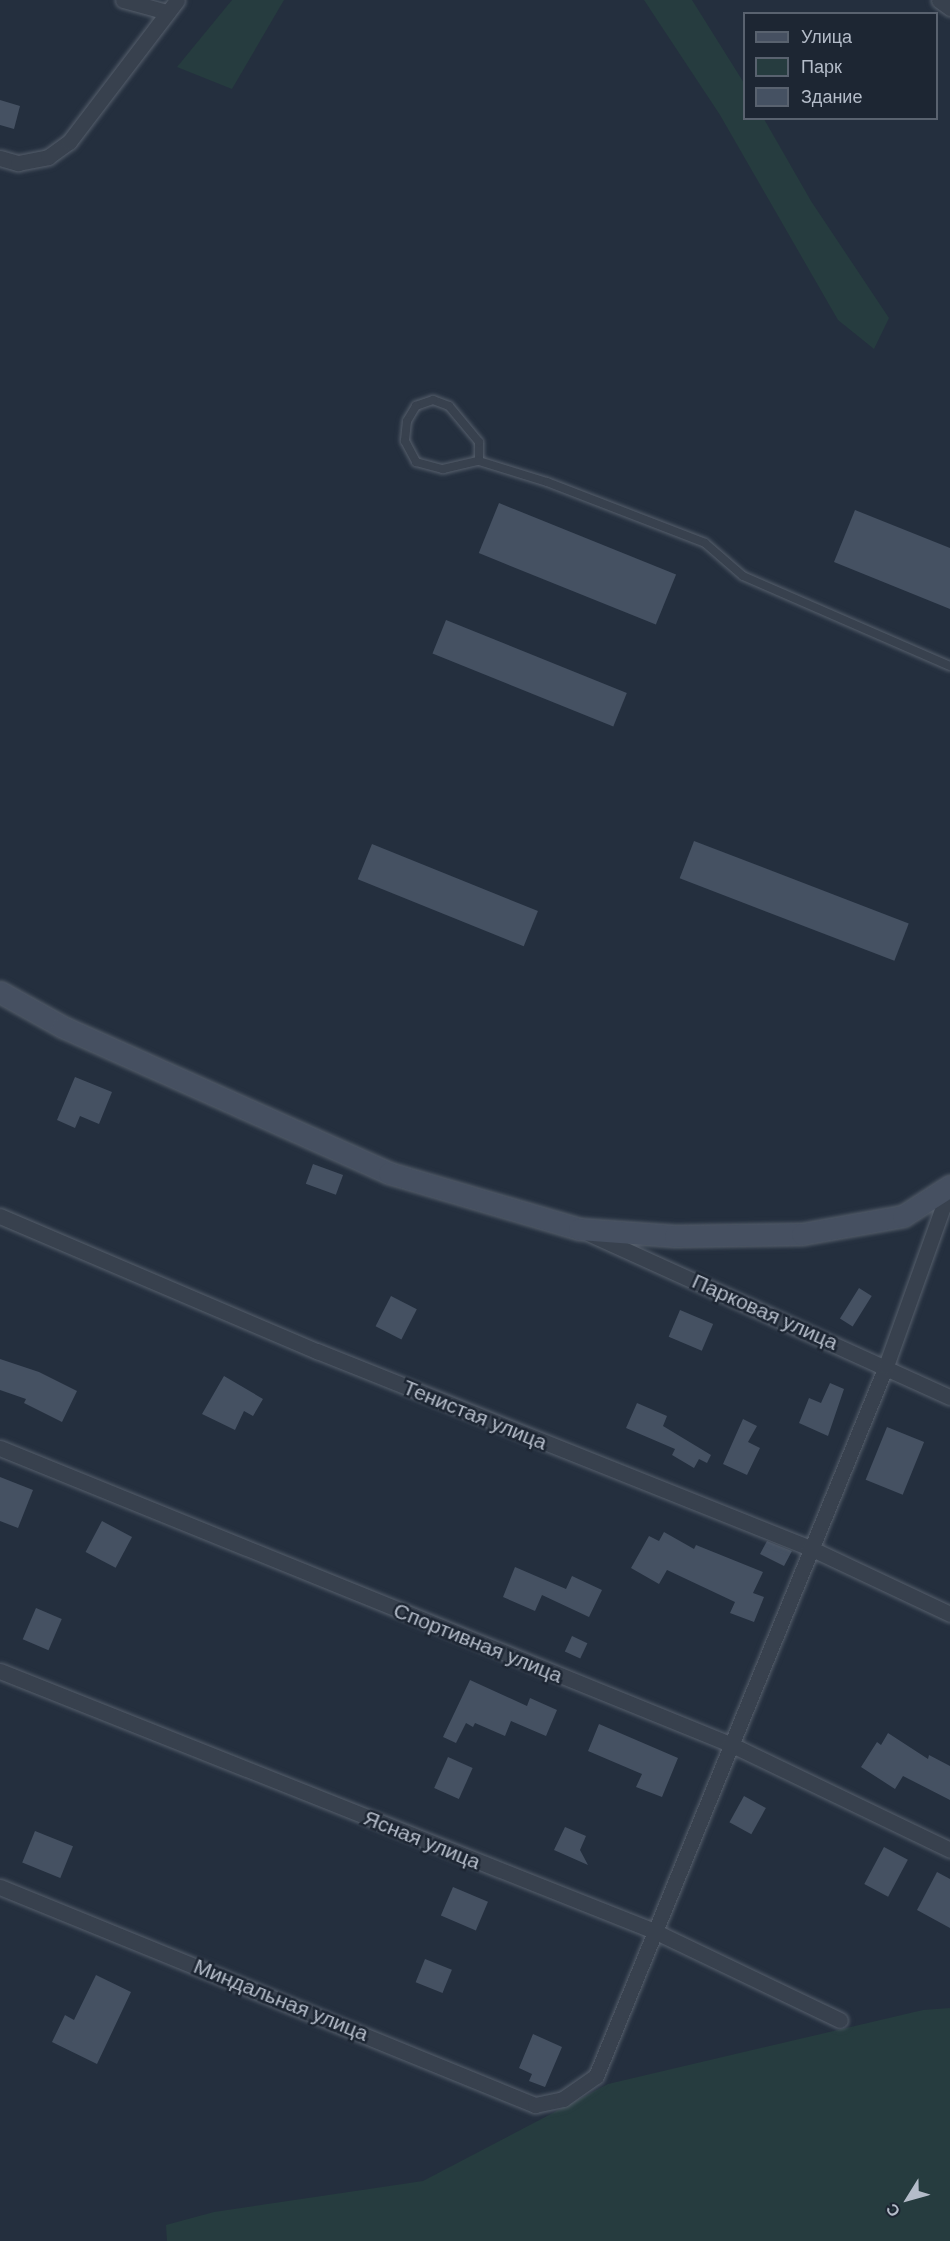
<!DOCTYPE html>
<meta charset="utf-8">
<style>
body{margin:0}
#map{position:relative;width:950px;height:2241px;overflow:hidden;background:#242f3e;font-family:"DM Sans",sans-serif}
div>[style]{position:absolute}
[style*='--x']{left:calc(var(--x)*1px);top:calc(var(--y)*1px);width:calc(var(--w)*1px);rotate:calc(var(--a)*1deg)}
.green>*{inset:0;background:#263c3f}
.building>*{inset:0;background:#455162;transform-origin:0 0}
.roads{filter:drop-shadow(0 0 2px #565f6c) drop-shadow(0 0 2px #565f6c)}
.lane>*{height:8px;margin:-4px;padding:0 4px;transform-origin:4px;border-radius:4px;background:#38414e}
.street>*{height:15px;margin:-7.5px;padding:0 7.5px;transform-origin:7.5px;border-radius:7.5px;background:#38414e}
.secondary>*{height:21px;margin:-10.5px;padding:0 10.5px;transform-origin:10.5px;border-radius:10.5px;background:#465061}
span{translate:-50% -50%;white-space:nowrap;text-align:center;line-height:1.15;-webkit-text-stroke:5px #1d2633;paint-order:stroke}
.street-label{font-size:21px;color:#b4bcc9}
.legend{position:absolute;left:743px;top:12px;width:195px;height:108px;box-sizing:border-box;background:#1d2633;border:2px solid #59626f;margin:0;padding:8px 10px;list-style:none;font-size:18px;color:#b4bcc9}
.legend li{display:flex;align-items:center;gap:12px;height:30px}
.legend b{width:30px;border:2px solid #59626f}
.north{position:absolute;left:878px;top:2169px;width:60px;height:60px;-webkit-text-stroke:4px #1d2633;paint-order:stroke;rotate:233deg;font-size:16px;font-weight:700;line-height:24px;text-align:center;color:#b4bcc9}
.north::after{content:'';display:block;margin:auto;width:21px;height:27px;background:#b4bcc9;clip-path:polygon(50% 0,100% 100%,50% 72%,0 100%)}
</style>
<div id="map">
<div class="green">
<div style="clip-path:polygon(232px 0,284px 0,232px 89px,177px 67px)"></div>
<div style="clip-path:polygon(644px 0,692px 0,744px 83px,744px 118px,764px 119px,811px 201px,889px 318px,874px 349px,838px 320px,720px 115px)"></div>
<div style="clip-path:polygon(950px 2008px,950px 2241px,167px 2241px,166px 2225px,214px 2212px,423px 2181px,608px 2084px,923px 2010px)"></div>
</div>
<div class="building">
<div style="clip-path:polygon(0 100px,20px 106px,14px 129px,0 125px)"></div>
<div style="left:499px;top:503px;width:191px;height:54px;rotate:22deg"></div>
<div style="clip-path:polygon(855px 510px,950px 548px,950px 609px,834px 562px)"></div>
<div style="left:446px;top:620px;width:195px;height:36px;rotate:22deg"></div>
<div style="left:694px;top:841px;width:230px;height:40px;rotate:21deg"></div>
<div style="left:372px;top:844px;width:179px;height:38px;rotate:22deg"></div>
<div style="clip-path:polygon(75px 1077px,112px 1092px,99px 1124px,80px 1116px,75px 1128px,57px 1120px)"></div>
<div style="left:313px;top:1164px;width:32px;height:21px;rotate:20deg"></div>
<div style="left:859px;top:1288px;width:15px;height:36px;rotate:32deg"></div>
<div style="left:391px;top:1296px;width:29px;height:34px;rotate:27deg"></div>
<div style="left:680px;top:1310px;width:36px;height:29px;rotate:23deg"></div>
<div style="clip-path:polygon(0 1359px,39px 1372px,77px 1391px,62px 1422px,24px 1403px,26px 1399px,0 1390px)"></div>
<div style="clip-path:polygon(224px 1376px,263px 1399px,253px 1416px,244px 1411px,235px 1430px,202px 1414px)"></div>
<div style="clip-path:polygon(830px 1383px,844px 1389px,828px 1436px,799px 1423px,809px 1398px,821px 1403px)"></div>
<div style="clip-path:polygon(637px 1403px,667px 1416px,663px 1426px,711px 1455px,707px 1463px,699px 1459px,694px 1468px,672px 1455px,675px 1449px,626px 1428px)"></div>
<div style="clip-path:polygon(743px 1419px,757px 1426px,748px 1442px,760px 1448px,747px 1475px,723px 1464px)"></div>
<div style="left:887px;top:1427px;width:40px;height:57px;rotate:22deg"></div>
<div style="clip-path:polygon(0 1477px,33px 1490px,18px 1528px,0 1521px)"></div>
<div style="left:102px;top:1521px;width:34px;height:35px;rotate:28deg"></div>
<div style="clip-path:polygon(664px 1532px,694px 1549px,696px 1545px,763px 1572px,753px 1593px,764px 1597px,754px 1622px,730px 1613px,735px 1602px,667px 1570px,659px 1584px,631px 1568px,649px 1536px,659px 1541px)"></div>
<div style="clip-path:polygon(767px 1541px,792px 1551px,784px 1566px,760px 1554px)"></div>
<div style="clip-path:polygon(515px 1567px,566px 1589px,572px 1576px,602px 1590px,589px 1617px,542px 1595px,535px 1611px,503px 1597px)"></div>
<div style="left:36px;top:1608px;width:28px;height:34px;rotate:23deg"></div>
<div style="left:572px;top:1636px;width:17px;height:17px;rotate:25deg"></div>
<div style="clip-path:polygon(470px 1680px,527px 1706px,530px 1698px,557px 1710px,546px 1736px,511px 1721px,505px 1736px,475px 1723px,473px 1727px,466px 1723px,456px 1743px,443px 1737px)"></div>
<div style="clip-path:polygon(599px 1724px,678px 1758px,662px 1797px,636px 1787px,642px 1774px,588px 1751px)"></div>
<div style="clip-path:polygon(888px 1733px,928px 1759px,929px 1755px,950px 1766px,950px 1800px,903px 1776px,895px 1789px,861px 1767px,877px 1742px,881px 1745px)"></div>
<div style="left:448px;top:1757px;width:27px;height:34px;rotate:24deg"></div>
<div style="left:744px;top:1796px;width:25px;height:30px;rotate:29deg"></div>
<div style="clip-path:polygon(565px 1827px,586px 1836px,580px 1850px,588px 1865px,554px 1850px)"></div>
<div style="left:35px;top:1831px;width:41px;height:34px;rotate:22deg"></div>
<div style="left:884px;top:1847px;width:27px;height:42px;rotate:28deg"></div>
<div style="clip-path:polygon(937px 1872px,950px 1879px,950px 1928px,917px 1910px)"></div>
<div style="left:453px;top:1887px;width:38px;height:31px;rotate:23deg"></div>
<div style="left:425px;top:1959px;width:29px;height:25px;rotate:22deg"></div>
<div style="clip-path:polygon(96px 1975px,131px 1992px,97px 2064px,52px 2042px,65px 2015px,74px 2020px)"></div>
<div style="clip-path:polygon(533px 2034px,562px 2047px,545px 2087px,529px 2081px,532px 2074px,519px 2068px)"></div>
</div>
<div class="roads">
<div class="lane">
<div style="--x:479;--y:461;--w:19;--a:-90"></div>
<div style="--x:479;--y:442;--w:47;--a:-129.8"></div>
<div style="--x:449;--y:406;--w:17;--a:-159"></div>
<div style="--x:433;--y:400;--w:18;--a:161"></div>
<div style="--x:416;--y:406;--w:17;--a:121"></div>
<div style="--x:407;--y:421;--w:20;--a:96"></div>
<div style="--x:405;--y:441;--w:24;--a:62"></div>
<div style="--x:416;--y:462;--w:28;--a:15"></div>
<div style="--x:443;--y:469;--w:37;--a:-13"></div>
<div style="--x:479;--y:461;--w:71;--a:17.2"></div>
<div style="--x:547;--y:482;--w:169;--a:21.1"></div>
<div style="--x:705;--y:543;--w:50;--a:41"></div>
<div style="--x:743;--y:576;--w:226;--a:23.5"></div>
</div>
<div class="street">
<div style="--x:123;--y:0;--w:46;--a:15.3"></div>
<div style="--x:939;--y:0;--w:14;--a:36"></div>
<div style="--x:0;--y:158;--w:19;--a:16"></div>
<div style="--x:18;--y:163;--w:31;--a:-11"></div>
<div style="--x:48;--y:157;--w:26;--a:-36"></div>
<div style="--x:69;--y:142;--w:178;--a:-52.7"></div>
<div style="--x:0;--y:1216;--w:345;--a:23.1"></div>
<div style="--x:317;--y:1351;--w:531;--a:21.78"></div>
<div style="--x:810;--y:1548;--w:155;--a:25.2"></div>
<div style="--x:590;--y:1234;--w:395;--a:24.4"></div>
<div style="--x:0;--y:1448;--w:788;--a:22.07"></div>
<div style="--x:730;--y:1744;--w:244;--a:25.7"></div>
<div style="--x:0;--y:1671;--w:704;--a:21.68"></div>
<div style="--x:654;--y:1931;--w:206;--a:25.6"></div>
<div style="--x:0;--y:1887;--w:578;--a:22.17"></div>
<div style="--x:535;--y:2105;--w:29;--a:-12"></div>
<div style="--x:563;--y:2099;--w:40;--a:-34.9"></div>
<div style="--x:596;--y:2076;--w:767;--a:-67.78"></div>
<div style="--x:886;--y:1366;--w:190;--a:-70.3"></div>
</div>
<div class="secondary">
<div style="--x:0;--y:992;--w:72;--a:29.1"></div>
<div style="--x:63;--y:1027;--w:357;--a:24.1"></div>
<div style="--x:389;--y:1173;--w:198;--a:16.4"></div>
<div style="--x:579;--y:1229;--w:96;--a:4.2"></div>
<div style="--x:675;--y:1236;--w:127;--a:-0.9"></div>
<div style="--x:802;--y:1234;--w:103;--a:-10.1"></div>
<div style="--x:903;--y:1216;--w:56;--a:-32.6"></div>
</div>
</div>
<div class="street-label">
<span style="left:765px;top:1312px;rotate:24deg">Парковая улица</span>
<span style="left:475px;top:1415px;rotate:22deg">Тенистая улица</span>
<span style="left:478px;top:1643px;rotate:22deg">Спортивная улица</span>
<span style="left:422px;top:1840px;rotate:22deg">Ясная улица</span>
<span style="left:281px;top:2000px;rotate:22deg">Миндальная улица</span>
</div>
<ul class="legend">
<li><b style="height:8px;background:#465061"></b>Улица</li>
<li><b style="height:16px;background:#263c3f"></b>Парк</li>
<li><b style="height:16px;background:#455162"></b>Здание</li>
</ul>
<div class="north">С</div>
</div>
